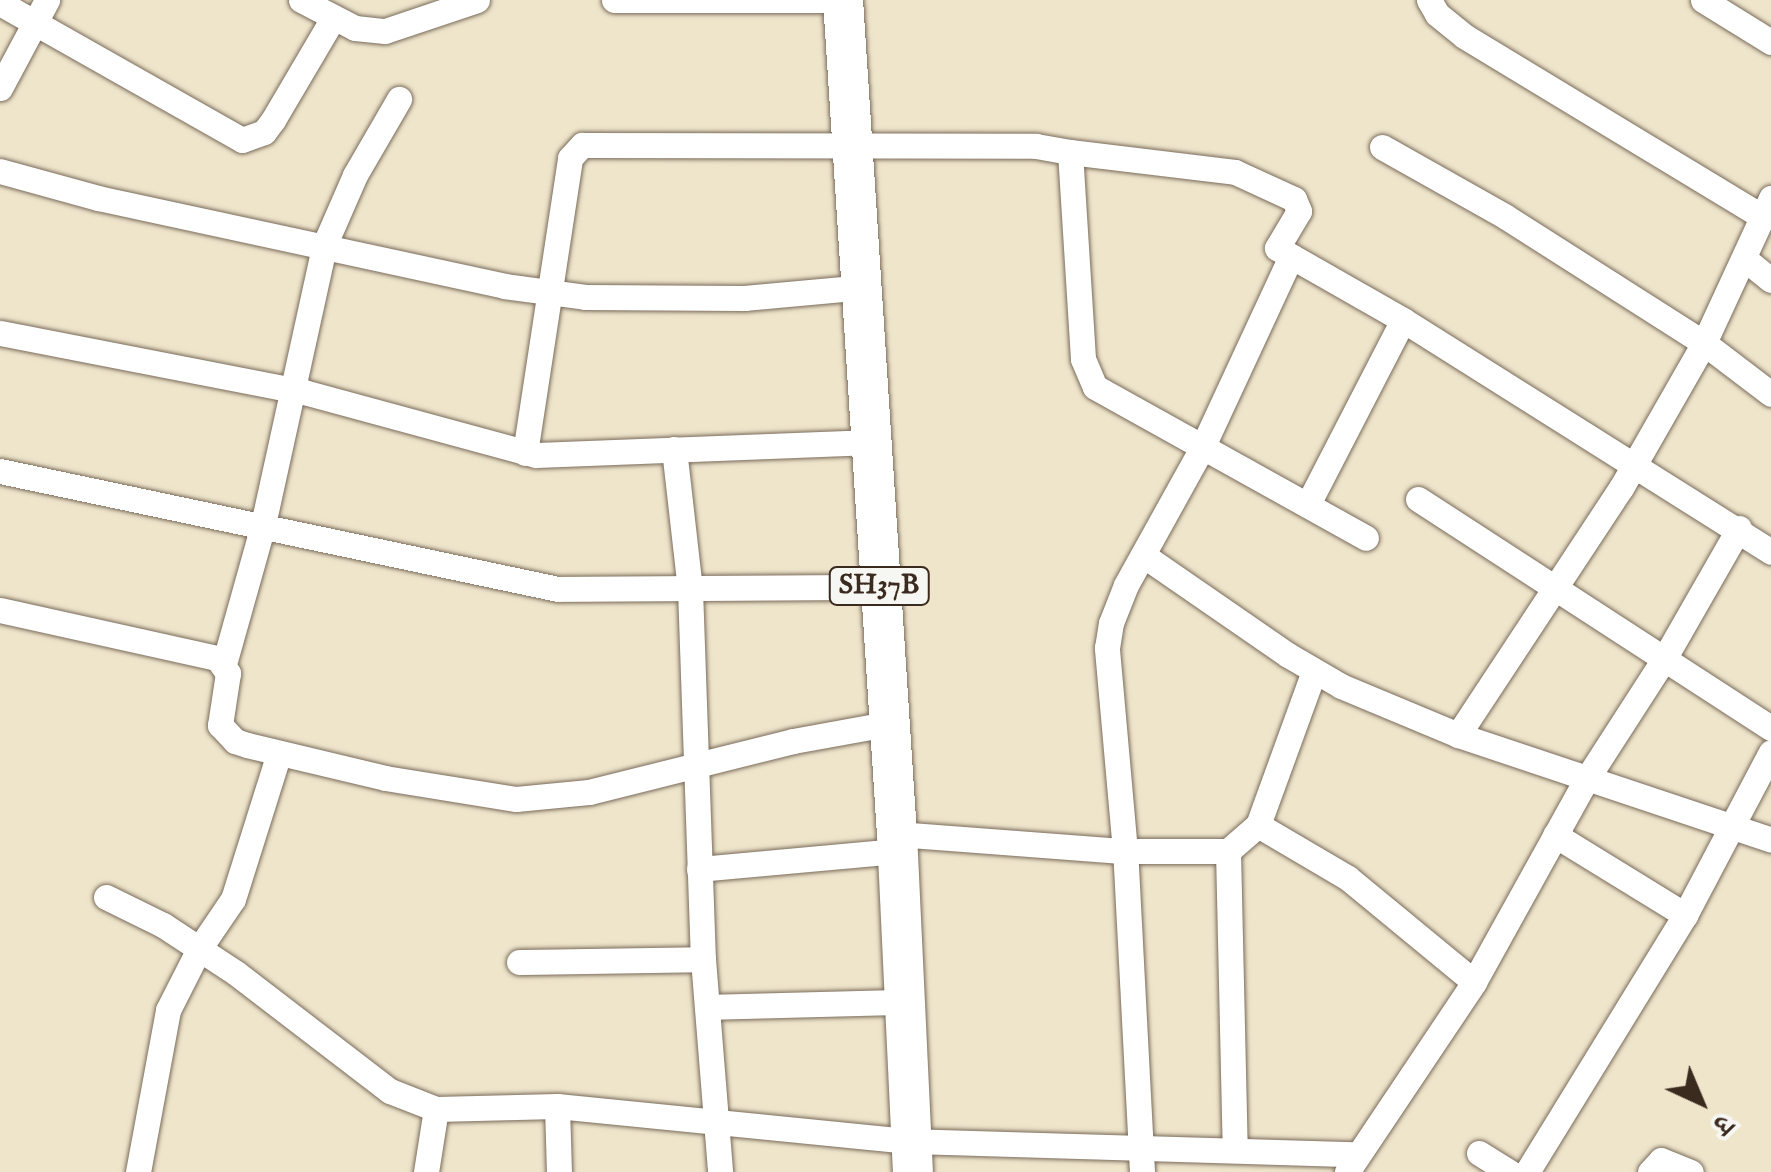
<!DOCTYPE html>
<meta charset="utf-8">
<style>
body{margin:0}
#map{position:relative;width:1771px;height:1172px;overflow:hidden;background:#eee5cb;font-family:"IM FELL English","Noto Serif Devanagari",serif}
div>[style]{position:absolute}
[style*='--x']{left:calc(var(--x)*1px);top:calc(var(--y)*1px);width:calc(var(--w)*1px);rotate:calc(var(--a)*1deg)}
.roads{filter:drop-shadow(0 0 2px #7a6b5b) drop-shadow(0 0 2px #7a6b5b)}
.minor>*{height:25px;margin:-12.5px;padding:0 12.5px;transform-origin:12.5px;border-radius:12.5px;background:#fff}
.primary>*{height:40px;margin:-20px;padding:0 20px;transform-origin:20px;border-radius:20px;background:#fff}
span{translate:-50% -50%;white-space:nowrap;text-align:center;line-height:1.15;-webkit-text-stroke:8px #f6f6f2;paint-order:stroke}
.shield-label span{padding:2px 8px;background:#f6f6f2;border:2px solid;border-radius:8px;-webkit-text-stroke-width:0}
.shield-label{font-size:28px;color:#3b2a1e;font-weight:700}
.north{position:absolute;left:1651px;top:1052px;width:100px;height:100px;-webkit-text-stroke:8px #f6f6f2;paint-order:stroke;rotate:136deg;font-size:28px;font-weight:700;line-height:40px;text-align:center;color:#3b2a1e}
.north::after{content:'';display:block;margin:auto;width:35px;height:45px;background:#3b2a1e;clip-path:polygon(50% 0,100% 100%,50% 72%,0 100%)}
</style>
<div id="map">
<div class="roads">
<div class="minor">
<div style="--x:301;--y:0;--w:61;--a:27.4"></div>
<div style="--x:355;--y:28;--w:30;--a:6"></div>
<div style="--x:385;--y:31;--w:97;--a:-18.6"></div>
<div style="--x:614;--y:0;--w:229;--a:0"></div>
<div style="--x:1429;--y:0;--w:16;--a:60"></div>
<div style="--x:1437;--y:14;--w:35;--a:39"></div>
<div style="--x:1464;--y:36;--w:352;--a:31.2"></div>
<div style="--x:1703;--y:0;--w:80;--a:31.7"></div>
<div style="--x:0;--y:3;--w:278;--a:29.5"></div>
<div style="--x:242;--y:140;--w:23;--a:-20"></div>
<div style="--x:264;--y:132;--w:15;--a:-53"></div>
<div style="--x:273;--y:120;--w:118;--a:-59.5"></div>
<div style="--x:0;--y:88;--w:100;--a:-61.9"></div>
<div style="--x:1382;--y:147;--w:142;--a:29.4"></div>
<div style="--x:1506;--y:217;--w:235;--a:32.5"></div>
<div style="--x:1704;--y:343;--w:160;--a:-65.2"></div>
<div style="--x:1070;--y:152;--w:166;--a:6.9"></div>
<div style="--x:1235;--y:172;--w:65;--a:24.6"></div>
<div style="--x:1294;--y:199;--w:13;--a:67"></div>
<div style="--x:1299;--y:211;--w:43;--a:120.7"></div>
<div style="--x:1277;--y:248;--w:145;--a:29.7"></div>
<div style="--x:1403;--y:320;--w:435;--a:32.2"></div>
<div style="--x:0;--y:171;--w:102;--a:15.4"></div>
<div style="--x:98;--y:198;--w:415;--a:12.2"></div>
<div style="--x:504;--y:286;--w:82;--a:7.7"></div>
<div style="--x:585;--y:297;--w:159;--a:0.4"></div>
<div style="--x:744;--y:298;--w:121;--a:-5.2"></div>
<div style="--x:1746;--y:260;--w:32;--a:39"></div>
<div style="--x:0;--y:333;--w:310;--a:11"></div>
<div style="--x:304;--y:392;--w:240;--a:15.2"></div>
<div style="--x:536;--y:455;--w:337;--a:-2.2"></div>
<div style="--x:674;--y:449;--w:141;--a:83.5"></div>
<div style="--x:690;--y:589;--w:370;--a:88"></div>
<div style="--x:703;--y:959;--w:214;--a:85.4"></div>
<div style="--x:525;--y:453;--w:298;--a:-81.3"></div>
<div style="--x:570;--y:158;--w:18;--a:-47"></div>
<div style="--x:582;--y:145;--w:454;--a:0.1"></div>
<div style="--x:1036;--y:146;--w:35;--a:10"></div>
<div style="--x:1070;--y:152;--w:207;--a:86.4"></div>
<div style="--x:1083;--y:359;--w:30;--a:67"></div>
<div style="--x:1095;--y:387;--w:310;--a:29.1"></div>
<div style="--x:0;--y:471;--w:570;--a:11.94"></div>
<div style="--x:558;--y:589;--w:321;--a:-0.4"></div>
<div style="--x:1418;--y:499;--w:421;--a:33"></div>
<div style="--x:1308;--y:504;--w:207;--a:-62.7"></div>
<div style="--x:1143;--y:555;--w:176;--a:34.6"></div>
<div style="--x:1288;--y:655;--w:61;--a:30.3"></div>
<div style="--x:1341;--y:686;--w:127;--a:22.7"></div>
<div style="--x:1458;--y:735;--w:330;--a:18.5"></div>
<div style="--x:0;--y:610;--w:222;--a:12.5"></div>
<div style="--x:217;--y:658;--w:19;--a:54"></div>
<div style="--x:228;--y:673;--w:53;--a:98.7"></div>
<div style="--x:220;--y:725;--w:22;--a:47"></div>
<div style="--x:235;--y:741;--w:13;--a:18"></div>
<div style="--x:247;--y:745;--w:142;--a:13.4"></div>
<div style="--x:385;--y:778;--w:133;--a:9.1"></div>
<div style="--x:516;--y:799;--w:73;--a:-5.5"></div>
<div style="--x:589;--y:792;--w:210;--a:-14"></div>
<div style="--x:793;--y:741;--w:96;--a:-10.3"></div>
<div style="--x:224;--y:664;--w:140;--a:-74.3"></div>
<div style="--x:262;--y:529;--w:290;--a:-77.6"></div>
<div style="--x:324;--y:246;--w:77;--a:-66.4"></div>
<div style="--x:355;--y:175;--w:88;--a:-59.9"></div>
<div style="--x:1458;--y:735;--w:296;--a:-56.6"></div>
<div style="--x:1621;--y:488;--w:167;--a:-60.2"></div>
<div style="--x:1704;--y:343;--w:84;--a:37.3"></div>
<div style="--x:1258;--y:825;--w:104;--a:30.5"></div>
<div style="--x:1348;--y:878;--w:163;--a:39.5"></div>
<div style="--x:897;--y:834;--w:229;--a:4.3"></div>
<div style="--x:1125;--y:851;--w:103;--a:0"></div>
<div style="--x:1228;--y:851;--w:40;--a:-41"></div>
<div style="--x:1258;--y:825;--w:164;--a:-70"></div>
<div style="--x:1555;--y:835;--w:153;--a:31.6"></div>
<div style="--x:1228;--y:851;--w:299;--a:88.7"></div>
<div style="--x:699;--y:869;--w:200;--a:-5.2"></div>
<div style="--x:106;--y:897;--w:64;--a:26.2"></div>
<div style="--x:163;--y:925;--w:87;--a:33.3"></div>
<div style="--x:236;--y:973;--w:194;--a:37.5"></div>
<div style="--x:390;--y:1091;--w:49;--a:21.4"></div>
<div style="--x:436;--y:1109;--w:121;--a:-1.4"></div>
<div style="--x:557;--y:1106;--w:354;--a:5.7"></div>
<div style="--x:909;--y:1141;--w:449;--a:1.7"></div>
<div style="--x:519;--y:962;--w:184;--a:-0.9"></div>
<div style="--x:707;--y:1007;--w:197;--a:-1.5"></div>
<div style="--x:557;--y:1106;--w:66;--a:88.3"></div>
<div style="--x:1479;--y:1153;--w:36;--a:32"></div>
<div style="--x:138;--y:1172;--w:165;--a:-79.5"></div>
<div style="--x:168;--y:1010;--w:68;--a:-63.1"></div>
<div style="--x:199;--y:949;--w:60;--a:-55.8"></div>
<div style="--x:233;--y:899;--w:153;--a:-72.5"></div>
<div style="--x:426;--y:1172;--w:64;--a:-81"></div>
<div style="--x:1142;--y:1172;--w:321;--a:-93"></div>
<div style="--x:1125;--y:851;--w:204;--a:-95.1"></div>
<div style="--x:1107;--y:648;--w:25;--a:-81"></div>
<div style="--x:1111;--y:623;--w:41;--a:-68.5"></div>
<div style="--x:1126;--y:585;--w:159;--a:-61"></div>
<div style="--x:1203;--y:446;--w:209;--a:-65.1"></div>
<div style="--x:1347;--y:1172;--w:229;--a:-56.2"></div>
<div style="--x:1474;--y:982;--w:231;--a:-61"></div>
<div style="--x:1586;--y:780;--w:144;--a:-57.2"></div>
<div style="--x:1664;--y:659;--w:151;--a:-60.2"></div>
<div style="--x:1527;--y:1172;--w:302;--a:-58.4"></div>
<div style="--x:1685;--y:915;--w:184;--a:-62.2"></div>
<div style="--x:1650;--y:1172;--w:16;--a:-47"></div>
<div style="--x:1661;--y:1160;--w:32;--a:22"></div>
</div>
<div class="primary">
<div style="--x:843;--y:0;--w:836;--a:86.3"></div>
<div style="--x:897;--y:834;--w:338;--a:87.3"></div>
</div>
</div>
<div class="shield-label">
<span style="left:879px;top:586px">SH37B</span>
</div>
<div class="north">उ</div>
</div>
